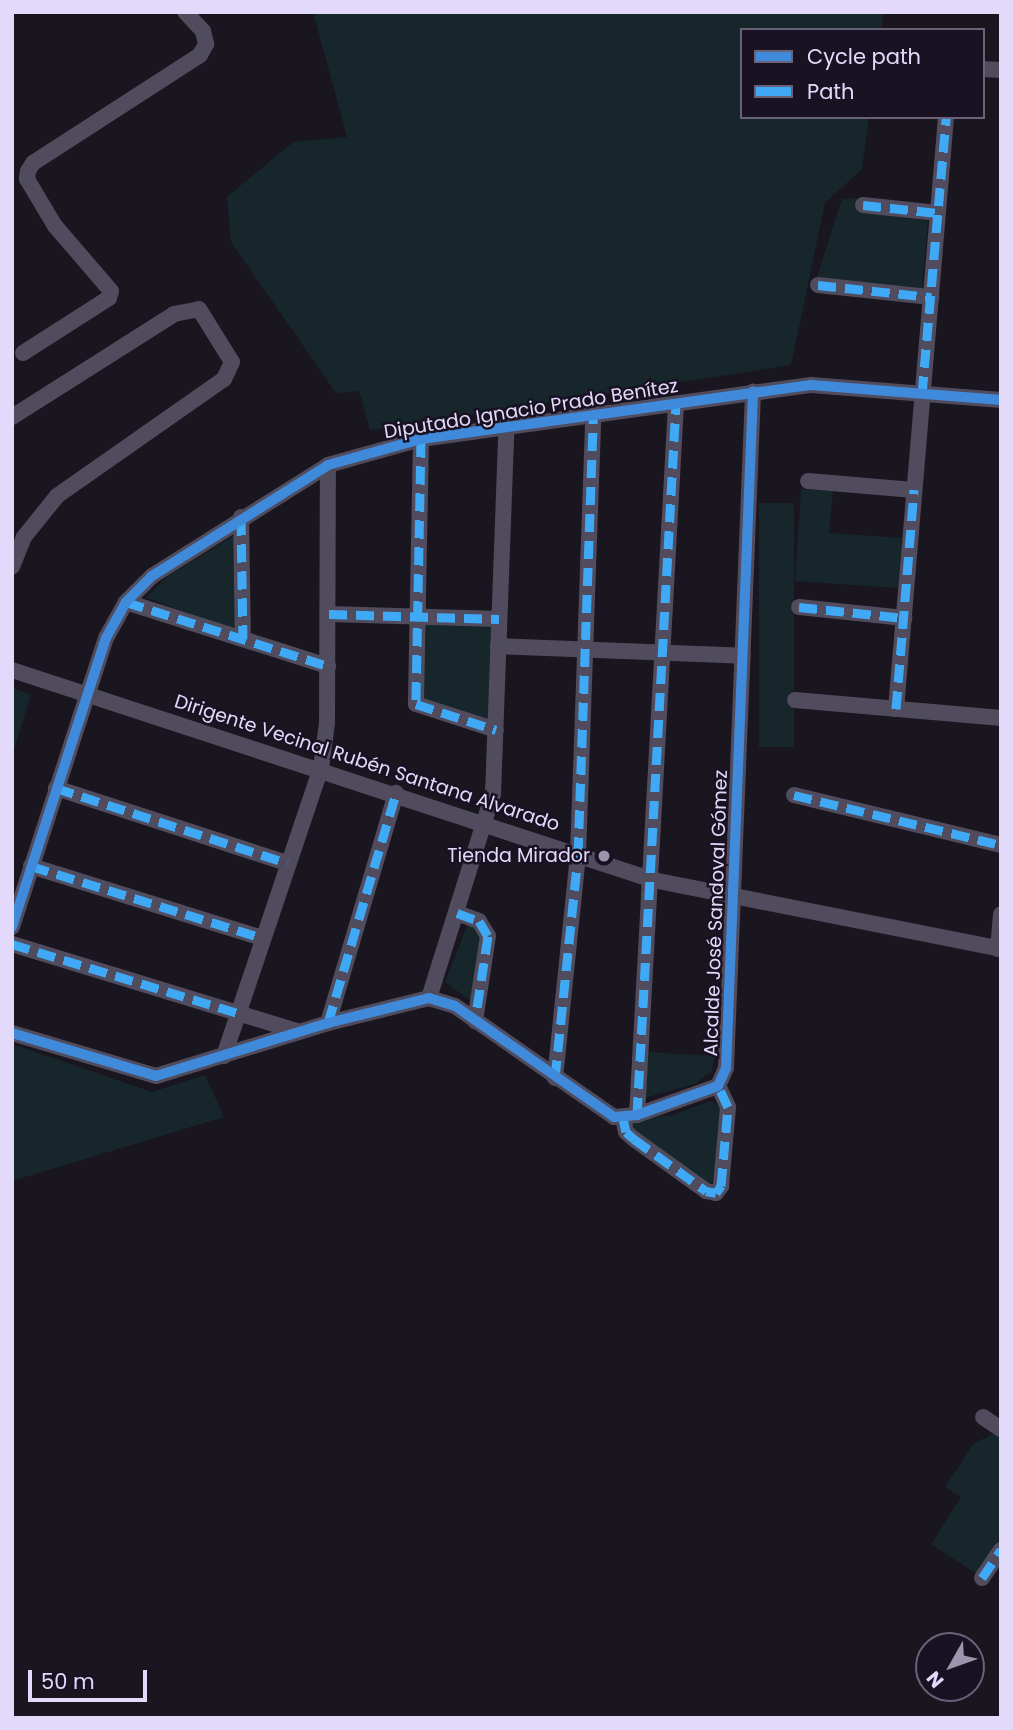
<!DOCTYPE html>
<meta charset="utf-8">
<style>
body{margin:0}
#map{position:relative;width:1013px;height:1730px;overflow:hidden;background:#19161f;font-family:Poppins,sans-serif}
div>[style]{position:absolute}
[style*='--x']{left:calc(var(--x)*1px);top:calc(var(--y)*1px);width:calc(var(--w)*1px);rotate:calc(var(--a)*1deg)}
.green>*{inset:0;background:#16262a;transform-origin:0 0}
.street>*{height:16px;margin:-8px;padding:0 8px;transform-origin:8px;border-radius:8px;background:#504c5e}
.quiet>*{height:9px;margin-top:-4.5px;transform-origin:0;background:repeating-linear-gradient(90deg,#3fa9f5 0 18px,transparent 0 27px)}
.cycleway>*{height:10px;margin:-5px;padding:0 5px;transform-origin:5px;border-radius:5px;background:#408adc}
.dots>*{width:19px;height:19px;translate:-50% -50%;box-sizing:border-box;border:4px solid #181223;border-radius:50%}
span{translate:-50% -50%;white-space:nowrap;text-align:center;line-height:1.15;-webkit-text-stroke:5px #181223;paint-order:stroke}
.street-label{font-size:19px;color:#e3d9fa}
.poi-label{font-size:19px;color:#e3d9fa}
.right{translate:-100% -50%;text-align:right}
.frame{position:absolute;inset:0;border:14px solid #e3d9fa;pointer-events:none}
.legend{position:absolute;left:740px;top:28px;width:245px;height:91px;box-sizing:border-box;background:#181223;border:2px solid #696279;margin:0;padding:9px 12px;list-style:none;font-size:21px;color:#e3d9fa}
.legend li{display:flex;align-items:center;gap:14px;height:35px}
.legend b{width:35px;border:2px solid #696279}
.north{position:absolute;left:915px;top:1632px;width:70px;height:70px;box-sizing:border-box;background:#181223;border:2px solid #696279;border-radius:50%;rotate:230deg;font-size:19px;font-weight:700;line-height:28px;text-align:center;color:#e3d9fa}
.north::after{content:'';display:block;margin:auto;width:24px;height:32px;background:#9c95ad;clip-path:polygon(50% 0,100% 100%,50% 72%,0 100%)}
.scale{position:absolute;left:28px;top:1670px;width:119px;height:32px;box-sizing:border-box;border:4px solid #e3d9fa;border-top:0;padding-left:9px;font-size:21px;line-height:24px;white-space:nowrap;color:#e3d9fa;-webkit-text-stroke:5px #181223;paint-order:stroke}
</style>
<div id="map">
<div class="green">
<div style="clip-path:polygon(313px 12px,884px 12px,881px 30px,742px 30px,742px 117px,869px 117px,862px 169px,825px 203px,791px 365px,370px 430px,359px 391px,336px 393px,231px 242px,227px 197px,293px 142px,347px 137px)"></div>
<div style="clip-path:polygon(861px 198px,861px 212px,928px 221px,922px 288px,817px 277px,842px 199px)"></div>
<div style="clip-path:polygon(801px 489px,833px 491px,829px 533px,902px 538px,898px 588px,795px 581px)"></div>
<div style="left:759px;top:503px;width:35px;height:244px"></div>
<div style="clip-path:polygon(236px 534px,238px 633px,146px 597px,168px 576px)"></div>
<div style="clip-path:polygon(419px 618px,498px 620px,494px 729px,418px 703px)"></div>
<div style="clip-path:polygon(12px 688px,31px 694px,12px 757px)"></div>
<div style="clip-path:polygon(469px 921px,482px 934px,471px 1001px,445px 982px)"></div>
<div style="clip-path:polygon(12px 1044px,152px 1092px,205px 1075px,224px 1117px,12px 1181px)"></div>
<div style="clip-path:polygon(648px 1052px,714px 1056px,712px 1071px,695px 1084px,644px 1098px)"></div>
<div style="clip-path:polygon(711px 1101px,723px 1109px,714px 1182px,706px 1184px,630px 1130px,627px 1121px,672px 1115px)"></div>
<div style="clip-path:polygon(994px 1433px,1001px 1437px,1001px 1541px,977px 1574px,931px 1544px,961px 1497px,945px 1487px,973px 1444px)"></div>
</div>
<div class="street">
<div style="--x:983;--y:69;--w:18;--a:3"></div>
<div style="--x:863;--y:205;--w:75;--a:6.1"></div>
<div style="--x:818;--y:285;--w:114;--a:6.1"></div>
<div style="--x:23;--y:353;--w:102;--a:-32.6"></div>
<div style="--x:109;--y:298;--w:7;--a:-74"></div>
<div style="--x:111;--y:291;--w:86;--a:-130.7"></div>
<div style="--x:55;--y:226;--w:55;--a:-120.8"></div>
<div style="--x:27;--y:179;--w:8;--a:-83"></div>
<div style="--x:28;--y:171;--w:9;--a:-58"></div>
<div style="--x:33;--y:163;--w:199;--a:-32.9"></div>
<div style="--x:200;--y:55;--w:13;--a:-61"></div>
<div style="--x:206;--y:44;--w:13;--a:-103"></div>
<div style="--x:203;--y:31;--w:26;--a:-133"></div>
<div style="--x:12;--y:417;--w:192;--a:-32.4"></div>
<div style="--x:174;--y:314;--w:25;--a:-11"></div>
<div style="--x:199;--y:309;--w:62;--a:58.1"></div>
<div style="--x:232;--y:362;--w:19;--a:115"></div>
<div style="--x:224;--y:379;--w:204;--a:145"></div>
<div style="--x:57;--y:496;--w:53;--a:128.8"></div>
<div style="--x:24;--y:537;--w:32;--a:112"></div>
<div style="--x:421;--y:439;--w:265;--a:91.1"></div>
<div style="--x:416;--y:704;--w:84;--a:18"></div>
<div style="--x:808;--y:481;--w:106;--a:4.9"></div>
<div style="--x:241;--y:517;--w:122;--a:89.1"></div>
<div style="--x:126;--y:602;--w:212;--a:17.6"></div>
<div style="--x:799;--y:607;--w:106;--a:6"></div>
<div style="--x:329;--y:614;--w:170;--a:1.7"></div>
<div style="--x:498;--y:646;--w:245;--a:2.3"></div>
<div style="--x:12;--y:670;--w:675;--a:18.14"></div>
<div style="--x:653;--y:880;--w:355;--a:11.2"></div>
<div style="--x:795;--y:700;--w:207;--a:5"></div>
<div style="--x:896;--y:709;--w:594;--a:-85.17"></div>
<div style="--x:56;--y:788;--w:243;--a:18"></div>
<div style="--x:794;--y:795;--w:213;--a:13.6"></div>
<div style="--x:31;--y:866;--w:242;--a:17.3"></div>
<div style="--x:457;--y:913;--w:23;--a:20"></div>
<div style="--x:479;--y:921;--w:17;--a:59"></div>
<div style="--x:488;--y:936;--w:86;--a:98.7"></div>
<div style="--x:12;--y:927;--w:304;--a:-72"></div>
<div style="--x:106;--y:638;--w:41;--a:-60.9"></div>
<div style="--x:126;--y:602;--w:37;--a:-45"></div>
<div style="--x:152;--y:576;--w:208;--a:-32.2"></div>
<div style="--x:328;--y:465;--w:97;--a:-15.6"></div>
<div style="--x:421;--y:439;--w:394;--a:-7.9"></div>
<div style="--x:811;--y:385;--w:191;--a:4.5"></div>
<div style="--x:12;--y:944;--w:300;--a:17"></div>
<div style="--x:998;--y:949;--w:35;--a:-85"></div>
<div style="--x:429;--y:998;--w:214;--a:-72.6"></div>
<div style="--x:493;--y:794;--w:363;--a:-87.9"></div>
<div style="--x:328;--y:1023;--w:240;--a:-73.5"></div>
<div style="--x:12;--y:1033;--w:150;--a:16.6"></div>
<div style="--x:156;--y:1076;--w:180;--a:-17.1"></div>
<div style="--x:328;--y:1023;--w:104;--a:-13.9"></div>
<div style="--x:429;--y:998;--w:27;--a:17"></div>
<div style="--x:455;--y:1006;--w:194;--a:34.9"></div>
<div style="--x:614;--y:1117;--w:23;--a:-5"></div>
<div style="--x:637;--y:1115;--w:86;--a:-19.7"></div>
<div style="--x:718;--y:1086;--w:20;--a:-66"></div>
<div style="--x:726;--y:1068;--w:677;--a:-87.71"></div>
<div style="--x:224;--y:1056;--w:304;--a:-71.4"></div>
<div style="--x:321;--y:768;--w:45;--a:-82.4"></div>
<div style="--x:327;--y:723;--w:258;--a:-89.8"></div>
<div style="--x:555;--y:1078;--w:224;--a:-84.1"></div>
<div style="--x:578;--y:855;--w:437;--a:-88"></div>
<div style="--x:637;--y:1115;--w:711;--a:-86.86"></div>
<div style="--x:623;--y:1118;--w:14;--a:78"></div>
<div style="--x:626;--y:1132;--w:11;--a:41"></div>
<div style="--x:634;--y:1139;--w:89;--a:35.8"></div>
<div style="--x:706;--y:1191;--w:10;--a:11"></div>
<div style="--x:716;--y:1193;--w:9;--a:-54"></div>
<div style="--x:721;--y:1186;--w:79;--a:-84.9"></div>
<div style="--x:728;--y:1107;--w:23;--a:-115"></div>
<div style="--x:983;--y:1417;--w:22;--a:34"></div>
<div style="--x:982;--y:1578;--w:34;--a:-56"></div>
</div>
<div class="quiet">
<div style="--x:863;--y:205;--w:75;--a:6.1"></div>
<div style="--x:818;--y:285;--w:114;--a:6.1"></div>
<div style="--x:922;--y:394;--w:278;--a:-85"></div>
<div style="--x:421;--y:439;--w:265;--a:91.1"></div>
<div style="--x:416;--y:704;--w:84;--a:18"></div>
<div style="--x:241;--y:517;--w:122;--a:89.1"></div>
<div style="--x:12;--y:563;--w:2;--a:0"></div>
<div style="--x:126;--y:602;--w:212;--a:17.6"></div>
<div style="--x:799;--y:607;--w:106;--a:6"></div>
<div style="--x:329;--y:614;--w:170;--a:1.7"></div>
<div style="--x:896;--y:709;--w:220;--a:-85.3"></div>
<div style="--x:56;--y:788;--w:243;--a:18"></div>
<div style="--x:794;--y:795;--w:213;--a:13.6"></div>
<div style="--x:31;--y:866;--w:242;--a:17.3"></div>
<div style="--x:457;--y:913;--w:23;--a:20"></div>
<div style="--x:479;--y:921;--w:17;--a:59"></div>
<div style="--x:488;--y:936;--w:86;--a:98.7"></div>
<div style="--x:12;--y:944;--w:236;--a:17"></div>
<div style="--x:328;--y:1023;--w:240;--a:-73.5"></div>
<div style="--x:555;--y:1078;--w:224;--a:-84.1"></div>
<div style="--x:578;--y:855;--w:437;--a:-88"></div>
<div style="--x:637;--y:1115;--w:711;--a:-86.86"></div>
<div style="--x:623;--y:1118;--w:14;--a:78"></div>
<div style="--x:626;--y:1132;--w:11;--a:41"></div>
<div style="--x:634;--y:1139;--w:89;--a:35.8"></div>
<div style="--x:706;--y:1191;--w:10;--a:11"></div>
<div style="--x:716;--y:1193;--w:9;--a:-54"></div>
<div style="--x:721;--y:1186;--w:79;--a:-84.9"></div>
<div style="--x:728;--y:1107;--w:23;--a:-115"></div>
<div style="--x:982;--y:1578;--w:34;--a:-56"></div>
</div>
<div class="cycleway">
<div style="--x:12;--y:927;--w:304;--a:-72"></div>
<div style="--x:106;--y:638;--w:41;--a:-60.9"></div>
<div style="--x:126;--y:602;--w:37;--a:-45"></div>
<div style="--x:152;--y:576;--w:208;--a:-32.2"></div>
<div style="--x:328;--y:465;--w:97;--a:-15.6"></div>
<div style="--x:421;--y:439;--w:394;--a:-7.9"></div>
<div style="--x:811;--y:385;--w:191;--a:4.5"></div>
<div style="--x:12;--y:1033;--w:150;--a:16.6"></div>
<div style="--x:156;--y:1076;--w:180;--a:-17.1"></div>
<div style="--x:328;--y:1023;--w:104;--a:-13.9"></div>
<div style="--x:429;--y:998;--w:27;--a:17"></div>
<div style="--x:455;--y:1006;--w:194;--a:34.9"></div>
<div style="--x:614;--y:1117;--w:23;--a:-5"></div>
<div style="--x:637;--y:1115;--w:86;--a:-19.7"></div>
<div style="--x:718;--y:1086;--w:20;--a:-66"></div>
<div style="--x:726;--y:1068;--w:677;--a:-87.71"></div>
</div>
<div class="dots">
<div style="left:604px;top:856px;background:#9c95ad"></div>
</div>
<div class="street-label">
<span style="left:531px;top:409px;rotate:-9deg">Diputado Ignacio Prado Benítez</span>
<span style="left:367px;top:763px;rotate:18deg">Dirigente Vecinal Rubén Santana Alvarado</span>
<span style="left:716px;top:913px;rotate:-88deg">Alcalde José Sandoval Gómez</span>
</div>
<div class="poi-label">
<span class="right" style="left:590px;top:856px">Tienda Mirador</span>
</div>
<div class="frame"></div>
<ul class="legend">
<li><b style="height:9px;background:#408adc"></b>Cycle path</li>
<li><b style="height:9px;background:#3fa9f5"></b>Path</li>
</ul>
<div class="north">N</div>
<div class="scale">50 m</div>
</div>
